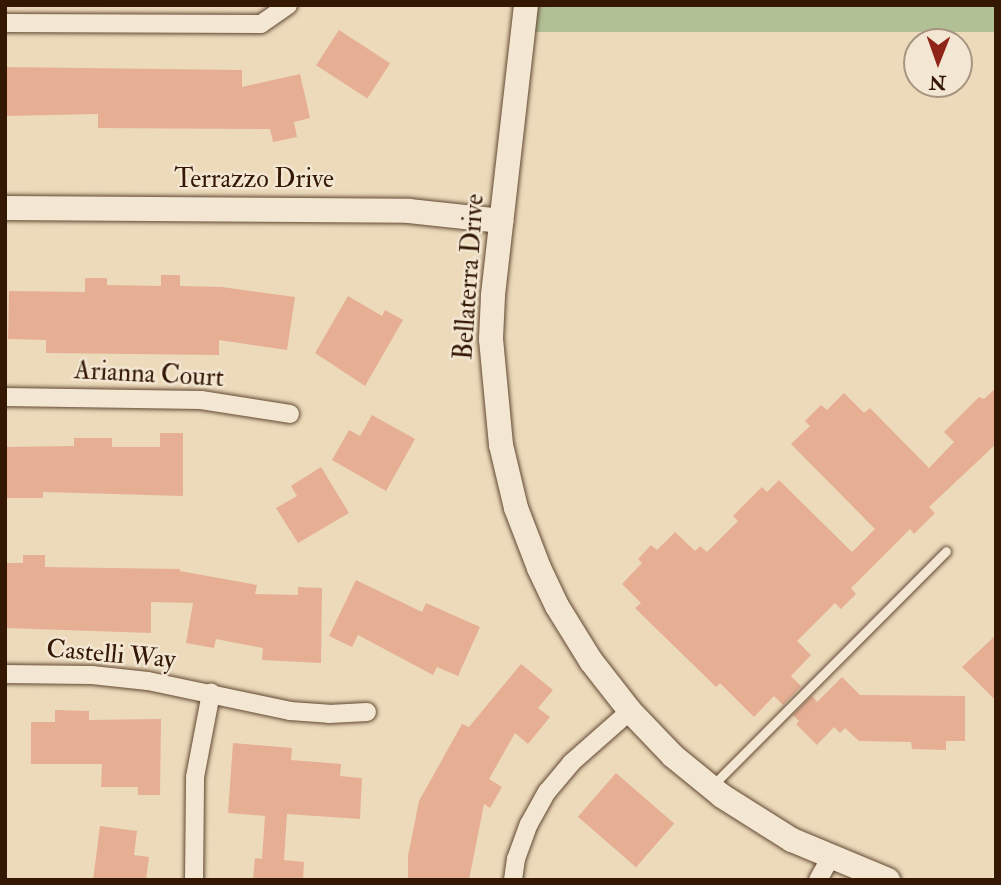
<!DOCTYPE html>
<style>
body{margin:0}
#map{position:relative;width:1001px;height:885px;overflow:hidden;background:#ecdabb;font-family:"IM FELL Double Pica",serif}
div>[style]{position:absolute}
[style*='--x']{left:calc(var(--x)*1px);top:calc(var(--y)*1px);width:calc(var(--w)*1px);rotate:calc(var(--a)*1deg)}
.green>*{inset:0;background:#b2c195;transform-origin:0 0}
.building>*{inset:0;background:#e6af94;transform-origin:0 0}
.roads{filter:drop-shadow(0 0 2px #624832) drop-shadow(0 0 2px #624832)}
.lane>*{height:9px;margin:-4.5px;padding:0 4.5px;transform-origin:4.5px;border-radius:4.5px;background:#f3e7d3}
.street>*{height:18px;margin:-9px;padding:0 9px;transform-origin:9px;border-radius:9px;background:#f3e7d3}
.secondary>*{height:24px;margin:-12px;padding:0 12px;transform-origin:12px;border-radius:12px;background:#f3e7d3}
span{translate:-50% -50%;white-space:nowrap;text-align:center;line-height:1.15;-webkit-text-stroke:5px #f3e7d3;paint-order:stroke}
.street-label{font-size:26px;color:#341804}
.frame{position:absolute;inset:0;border:7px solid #341804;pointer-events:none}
.north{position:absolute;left:903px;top:28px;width:70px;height:70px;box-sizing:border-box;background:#f3e7d3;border:2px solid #a79480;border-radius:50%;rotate:181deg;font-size:19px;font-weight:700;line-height:28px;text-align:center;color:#341804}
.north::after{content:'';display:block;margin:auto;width:24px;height:32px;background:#8f2418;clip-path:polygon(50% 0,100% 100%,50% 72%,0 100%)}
</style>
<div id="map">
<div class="green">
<div style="left:523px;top:5px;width:473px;height:27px"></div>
</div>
<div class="building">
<div style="left:339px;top:30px;width:61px;height:42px;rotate:33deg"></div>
<div style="clip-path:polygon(5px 67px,242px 70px,242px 87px,300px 74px,310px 118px,294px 122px,297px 137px,273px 142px,270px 129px,98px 128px,98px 114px,5px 116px)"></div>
<div style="clip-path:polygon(161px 275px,180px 275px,180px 286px,222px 287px,295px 297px,287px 350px,219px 340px,219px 355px,46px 353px,46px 340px,8px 339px,9px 291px,85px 292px,85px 278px,107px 278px,107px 285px,161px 286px)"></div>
<div style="clip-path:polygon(348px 296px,382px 316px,385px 310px,403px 320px,365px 386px,315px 353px)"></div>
<div style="clip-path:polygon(996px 388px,996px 444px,929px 507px,935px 513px,914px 534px,910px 529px,851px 588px,856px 594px,841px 609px,835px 603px,797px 641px,811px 655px,791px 676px,801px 686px,783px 705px,774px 696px,754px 717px,720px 683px,716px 687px,635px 608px,641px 603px,622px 584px,642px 563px,638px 559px,651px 545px,657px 550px,675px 532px,695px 551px,700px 546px,707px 552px,738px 521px,733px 516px,762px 487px,767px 492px,779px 480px,852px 552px,875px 529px,791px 444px,810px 426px,805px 421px,821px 405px,827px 410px,844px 393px,864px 413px,870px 408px,929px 468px,954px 442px,944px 432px,979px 397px,984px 399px)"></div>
<div style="clip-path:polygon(372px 415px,415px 439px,386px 491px,332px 460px,349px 430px,360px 436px)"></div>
<div style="clip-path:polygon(160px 433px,183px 433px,183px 496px,43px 492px,43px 498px,5px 498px,5px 447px,74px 446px,74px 438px,112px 438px,112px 447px,160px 447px)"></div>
<div style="clip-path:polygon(321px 467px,349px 513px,298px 543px,276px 508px,297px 496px,291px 486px)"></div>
<div style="clip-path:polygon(23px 555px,45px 555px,45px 567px,180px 569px,180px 571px,257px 585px,255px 594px,298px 595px,298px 587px,322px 588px,321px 663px,262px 660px,263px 648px,216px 639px,214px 648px,186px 643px,193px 603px,151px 602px,151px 633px,5px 628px,5px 563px,23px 563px)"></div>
<div style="clip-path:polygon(356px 580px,422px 612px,426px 603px,480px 627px,458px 676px,437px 667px,433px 675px,358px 635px,352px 647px,329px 636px)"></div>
<div style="clip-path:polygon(996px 635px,996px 701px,962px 667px)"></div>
<div style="clip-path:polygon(521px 664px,553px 690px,538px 708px,550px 717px,528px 744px,515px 733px,489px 779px,502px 787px,490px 808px,484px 804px,469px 880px,408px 880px,408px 856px,419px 801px,462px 724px,469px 727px)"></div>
<div style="clip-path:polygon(842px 677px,860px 695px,965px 696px,965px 741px,946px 741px,946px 750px,912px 749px,911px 742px,859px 741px,845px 728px,840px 733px,834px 727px,817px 745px,796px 724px,799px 721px,793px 715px,812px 696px,817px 702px)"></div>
<div style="clip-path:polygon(55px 710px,89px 711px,89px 720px,161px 719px,160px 795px,138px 795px,138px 787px,101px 787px,102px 764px,31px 764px,31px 722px,55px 722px)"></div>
<div style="clip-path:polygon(233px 743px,292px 748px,291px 760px,341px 764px,340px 776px,362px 778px,360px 819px,287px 814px,284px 860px,304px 862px,303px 880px,253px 880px,255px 858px,262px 859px,265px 816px,228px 813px)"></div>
<div style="left:616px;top:773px;width:77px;height:58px;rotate:41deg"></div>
<div style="clip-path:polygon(100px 826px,137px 831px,134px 855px,149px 857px,146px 880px,93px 880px)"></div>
</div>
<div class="roads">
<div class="lane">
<div style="--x:713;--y:785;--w:330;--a:-45.1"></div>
</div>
<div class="street">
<div style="--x:5;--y:23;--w:256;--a:0.2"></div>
<div style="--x:261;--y:24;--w:33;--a:-35"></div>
<div style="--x:5;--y:397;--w:196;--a:0.9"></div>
<div style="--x:201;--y:400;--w:90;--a:8.9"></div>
<div style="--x:5;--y:674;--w:87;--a:0.7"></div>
<div style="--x:92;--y:675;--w:56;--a:6.1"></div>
<div style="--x:148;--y:681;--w:145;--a:11.9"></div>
<div style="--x:290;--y:711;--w:39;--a:4"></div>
<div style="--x:329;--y:714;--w:38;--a:-3"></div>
<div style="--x:194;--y:880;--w:103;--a:-89.4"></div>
<div style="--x:195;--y:777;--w:86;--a:-79.2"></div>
<div style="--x:513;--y:880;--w:21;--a:-82"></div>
<div style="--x:516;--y:859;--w:37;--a:-70"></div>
<div style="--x:529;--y:824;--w:37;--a:-61"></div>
<div style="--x:547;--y:792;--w:38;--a:-50"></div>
<div style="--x:571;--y:763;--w:79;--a:-41.4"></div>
<div style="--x:818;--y:880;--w:25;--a:-61"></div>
</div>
<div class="secondary">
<div style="--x:526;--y:5;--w:293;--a:96.5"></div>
<div style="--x:493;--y:296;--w:43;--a:92.7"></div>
<div style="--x:491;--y:339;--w:106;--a:84.6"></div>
<div style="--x:501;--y:445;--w:65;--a:76.6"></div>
<div style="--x:516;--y:508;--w:64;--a:69"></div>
<div style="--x:539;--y:568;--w:42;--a:64.7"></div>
<div style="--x:557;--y:606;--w:65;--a:58.3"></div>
<div style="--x:591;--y:661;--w:63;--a:52"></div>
<div style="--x:630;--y:711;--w:62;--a:46.3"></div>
<div style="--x:673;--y:756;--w:63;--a:39.2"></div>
<div style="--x:722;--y:796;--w:83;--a:32.2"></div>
<div style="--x:792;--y:840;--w:104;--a:22.6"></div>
<div style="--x:5;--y:208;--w:404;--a:0.4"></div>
<div style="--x:409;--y:211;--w:93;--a:6.2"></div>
</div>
</div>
<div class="street-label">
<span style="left:254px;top:180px">Terrazzo Drive</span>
<span style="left:470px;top:277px;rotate:-86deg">Bellaterra Drive</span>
<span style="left:149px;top:375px;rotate:3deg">Arianna Court</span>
<span style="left:111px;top:655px;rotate:5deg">Castelli Way</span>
</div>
<div class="frame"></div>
<div class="north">N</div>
</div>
